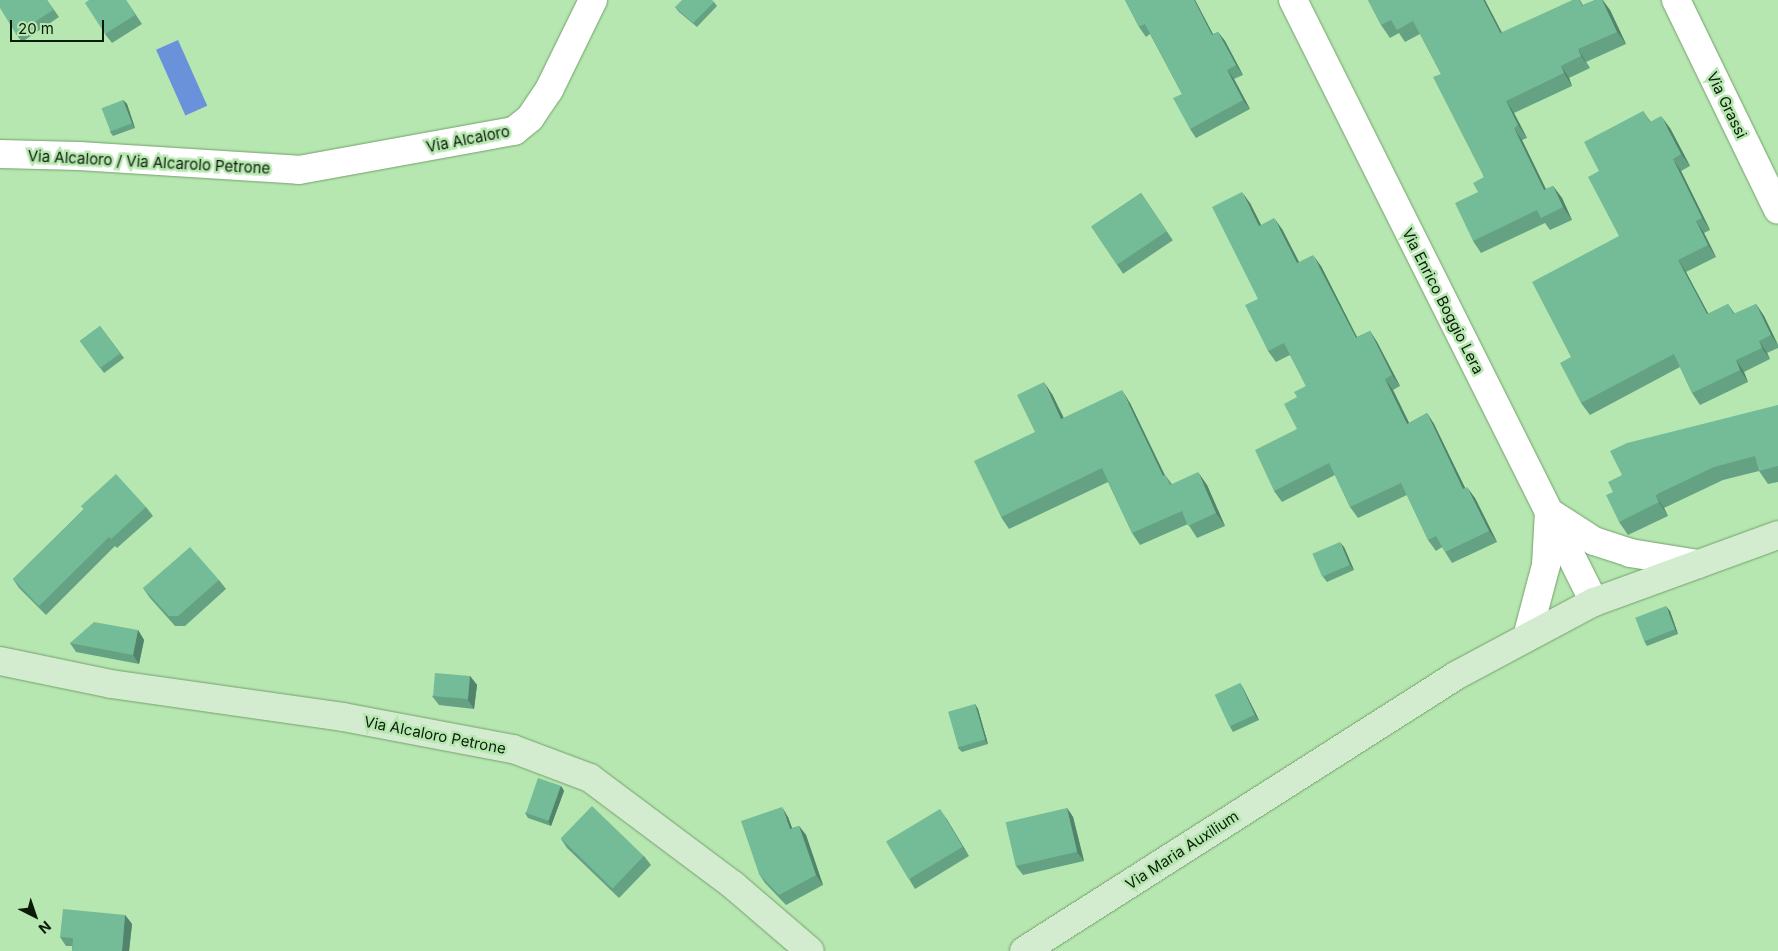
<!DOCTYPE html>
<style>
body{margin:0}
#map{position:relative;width:1778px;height:951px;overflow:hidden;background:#b7e7b0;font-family:Inter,sans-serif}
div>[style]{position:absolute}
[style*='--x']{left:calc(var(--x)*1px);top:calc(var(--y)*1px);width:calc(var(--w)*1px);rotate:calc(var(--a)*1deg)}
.water>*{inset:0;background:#6992db;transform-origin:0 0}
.roads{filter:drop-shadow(0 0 1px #73a06c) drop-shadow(0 0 1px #73a06c)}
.street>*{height:28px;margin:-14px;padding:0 14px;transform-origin:14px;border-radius:14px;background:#fff}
.secondary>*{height:28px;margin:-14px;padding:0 14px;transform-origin:14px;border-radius:14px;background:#d3ebcf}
.wall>*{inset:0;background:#64a283;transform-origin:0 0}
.shaded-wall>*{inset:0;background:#51846a}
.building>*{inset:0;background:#74bc98;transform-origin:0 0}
span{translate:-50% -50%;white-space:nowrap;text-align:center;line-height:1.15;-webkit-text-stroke:5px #b7e7b0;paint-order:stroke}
.street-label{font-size:15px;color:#0a1c08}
.north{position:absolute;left:10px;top:891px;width:50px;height:50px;-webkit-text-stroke:4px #b7e7b0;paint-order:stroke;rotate:139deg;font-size:14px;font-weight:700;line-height:20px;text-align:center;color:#0a1c08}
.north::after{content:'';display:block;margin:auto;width:18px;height:22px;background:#0a1c08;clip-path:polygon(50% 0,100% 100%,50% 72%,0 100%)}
.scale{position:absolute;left:10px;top:20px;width:94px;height:22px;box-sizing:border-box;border:2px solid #0a1c08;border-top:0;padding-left:6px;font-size:15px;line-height:18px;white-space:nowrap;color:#0a1c08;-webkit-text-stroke:4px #b7e7b0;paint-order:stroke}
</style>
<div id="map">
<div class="water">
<div style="left:178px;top:40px;width:72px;height:24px;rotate:66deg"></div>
</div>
<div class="roads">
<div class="street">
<div style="--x:1293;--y:0;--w:673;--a:63.43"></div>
<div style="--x:1676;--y:0;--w:233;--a:64.1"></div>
<div style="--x:0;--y:154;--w:79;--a:1.5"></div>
<div style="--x:79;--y:156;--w:220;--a:3.6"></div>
<div style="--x:299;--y:170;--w:219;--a:-10.3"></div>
<div style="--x:514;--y:131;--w:21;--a:-39"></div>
<div style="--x:530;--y:118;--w:34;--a:-56"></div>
<div style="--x:549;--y:90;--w:100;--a:-63.9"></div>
<div style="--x:1527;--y:637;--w:74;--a:-75.2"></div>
<div style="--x:1546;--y:565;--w:53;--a:-86.8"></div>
<div style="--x:1549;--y:512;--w:54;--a:32.8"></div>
<div style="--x:1594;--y:541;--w:38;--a:18"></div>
<div style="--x:1630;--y:553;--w:69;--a:9.2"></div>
</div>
<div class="secondary">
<div style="--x:0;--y:661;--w:113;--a:11.7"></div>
<div style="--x:111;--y:684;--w:234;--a:8.1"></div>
<div style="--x:343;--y:717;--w:173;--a:10.7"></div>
<div style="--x:513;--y:749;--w:82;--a:20.6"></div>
<div style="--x:590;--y:778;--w:179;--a:36.8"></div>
<div style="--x:733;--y:885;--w:101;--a:40.6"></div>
<div style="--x:1024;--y:951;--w:513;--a:-32.51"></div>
<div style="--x:1457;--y:675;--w:155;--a:-28.1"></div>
<div style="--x:1594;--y:602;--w:196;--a:-20"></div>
</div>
</div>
<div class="wall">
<div style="clip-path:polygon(47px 0,59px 17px,22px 42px,16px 34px)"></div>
<div style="clip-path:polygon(126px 0,142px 24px,112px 43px,105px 34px)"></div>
<div style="clip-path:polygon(1125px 0,1195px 0,1213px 34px,1218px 32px,1225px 41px,1243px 75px,1234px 79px,1250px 109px,1196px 138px,1190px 129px,1182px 94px,1150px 34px,1146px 37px,1139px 27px)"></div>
<div style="clip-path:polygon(1368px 0,1502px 33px,1573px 0,1580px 0,1583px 5px,1595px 0,1603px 0,1610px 10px,1626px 44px,1586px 62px,1590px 68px,1569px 78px,1572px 86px,1514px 113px,1527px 138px,1522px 140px,1546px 189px,1553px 186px,1562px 198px,1572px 220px,1550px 230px,1545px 223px,1481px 253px,1473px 241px,1478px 192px,1484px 177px,1441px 74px,1420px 34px,1405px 42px,1399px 33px,1390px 38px,1381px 25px)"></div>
<div style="clip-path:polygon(714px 2px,717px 6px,697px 27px,679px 12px,675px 7px)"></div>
<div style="clip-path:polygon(123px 100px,127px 104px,135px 128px,113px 136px,110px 132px)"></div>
<div style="clip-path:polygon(1643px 111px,1651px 122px,1670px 128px,1690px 166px,1681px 171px,1710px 230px,1704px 233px,1716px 257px,1686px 272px,1708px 314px,1728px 304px,1735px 314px,1756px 304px,1764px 316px,1778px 345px,1778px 348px,1767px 353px,1770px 359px,1744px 372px,1748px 382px,1700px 405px,1692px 393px,1680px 367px,1590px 415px,1581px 403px,1571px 357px,1619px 236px,1599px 171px)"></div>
<div style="left:1141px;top:193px;width:57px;height:60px;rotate:56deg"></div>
<div style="clip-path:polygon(1250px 203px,1261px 225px,1282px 229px,1299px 262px,1321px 266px,1357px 337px,1370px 331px,1377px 342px,1400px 386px,1393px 390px,1409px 423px,1427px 413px,1434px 424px,1465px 488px,1475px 498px,1497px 542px,1452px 563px,1442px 547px,1436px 551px,1428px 540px,1407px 495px,1358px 518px,1350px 507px,1335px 475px,1282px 502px,1274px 491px,1297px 429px,1297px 397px,1306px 386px,1290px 355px,1276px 362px,1268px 351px,1258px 299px)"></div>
<div style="left:100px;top:326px;width:40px;height:25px;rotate:53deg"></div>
<div style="clip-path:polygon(1052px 394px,1064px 418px,1130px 403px,1165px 475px,1172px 484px,1207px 485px,1225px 526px,1197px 538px,1188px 524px,1140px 545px,1132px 533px,1108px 482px,1009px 529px,1001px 517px,1035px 432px)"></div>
<div style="clip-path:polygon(1778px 405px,1778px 482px,1768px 484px,1759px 471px,1723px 480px,1664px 508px,1668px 516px,1628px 535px,1619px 522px)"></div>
<div style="clip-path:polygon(81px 506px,146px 507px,153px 516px,117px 548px,115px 546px,46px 615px,19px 588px,13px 579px,84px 509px)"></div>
<div style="clip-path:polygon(1344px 547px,1354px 570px,1327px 582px,1323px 577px)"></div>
<div style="clip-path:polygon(219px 580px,226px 589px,185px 626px,175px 626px,150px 598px,143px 588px)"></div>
<div style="clip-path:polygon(1670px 611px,1678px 634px,1647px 646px,1644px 641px)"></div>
<div style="clip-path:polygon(138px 630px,144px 640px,139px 664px,76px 652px,70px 643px)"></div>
<div style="clip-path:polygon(470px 676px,477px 685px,474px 709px,439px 705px,432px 696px)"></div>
<div style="clip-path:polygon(1240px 683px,1243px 688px,1259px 720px,1233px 732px,1230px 727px)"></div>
<div style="clip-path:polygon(975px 704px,978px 709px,988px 744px,962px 752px,958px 748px)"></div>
<div style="clip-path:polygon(561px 786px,564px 791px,551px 826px,528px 818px,525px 813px)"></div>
<div style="clip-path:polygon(1067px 808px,1073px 817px,1084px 861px,1023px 875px,1016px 866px)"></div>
<div style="clip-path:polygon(788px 817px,792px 828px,799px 826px,806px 835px,823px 885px,786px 905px,765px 883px,759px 874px)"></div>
<div style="clip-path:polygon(946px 818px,969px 856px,915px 889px,909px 879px)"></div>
<div style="clip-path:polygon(561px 839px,644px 856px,651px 865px,619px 898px,567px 848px)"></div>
<div style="clip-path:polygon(125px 915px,132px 924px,129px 951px,72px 951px,72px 946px,66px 946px,60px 937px)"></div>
</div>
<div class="shaded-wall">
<div style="clip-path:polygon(1194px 0,1195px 0,1218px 44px,1212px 35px)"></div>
<div style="clip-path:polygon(1483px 0,1485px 0,1509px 46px,1500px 33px)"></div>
<div style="clip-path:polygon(1602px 0,1610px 10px,1626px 44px,1617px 32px)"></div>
<div style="clip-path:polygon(1218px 32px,1225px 41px,1243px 75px,1236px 65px)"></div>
<div style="clip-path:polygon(1578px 49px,1586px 62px,1590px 68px,1581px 56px)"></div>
<div style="clip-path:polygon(1561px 66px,1569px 78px,1572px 86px,1564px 73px)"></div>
<div style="clip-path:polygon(1227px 70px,1234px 79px,1250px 109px,1243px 100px)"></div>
<div style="clip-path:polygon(123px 100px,127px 104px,135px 128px,132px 123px)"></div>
<div style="clip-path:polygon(1506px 101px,1514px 113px,1527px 138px,1518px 125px)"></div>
<div style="clip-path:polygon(1661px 116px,1670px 128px,1690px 166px,1681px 154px)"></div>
<div style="clip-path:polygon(1514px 128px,1522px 140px,1552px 202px,1544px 190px)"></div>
<div style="clip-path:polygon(1673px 159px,1681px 171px,1710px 230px,1702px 218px)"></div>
<div style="clip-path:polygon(1553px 186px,1562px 198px,1572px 220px,1563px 207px)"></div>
<div style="clip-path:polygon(1242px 192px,1250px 203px,1267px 237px,1259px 226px)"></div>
<div style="clip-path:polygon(1274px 218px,1282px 229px,1305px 274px,1297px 263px)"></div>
<div style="clip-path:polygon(1696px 221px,1704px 233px,1716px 257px,1708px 245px)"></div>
<div style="clip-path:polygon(1313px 255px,1321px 266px,1363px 349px,1356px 338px)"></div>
<div style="clip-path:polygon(1678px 260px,1686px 272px,1715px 326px,1707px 314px)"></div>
<div style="clip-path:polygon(1756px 304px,1764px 316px,1778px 345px,1771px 335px)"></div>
<div style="clip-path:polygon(1370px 331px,1377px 342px,1400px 386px,1392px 375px)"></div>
<div style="clip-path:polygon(1759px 341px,1767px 353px,1770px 359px,1762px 348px)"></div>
<div style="clip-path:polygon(1736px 360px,1744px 372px,1748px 382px,1740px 370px)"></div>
<div style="clip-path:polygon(1385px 379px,1393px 390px,1415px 435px,1407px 424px)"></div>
<div style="clip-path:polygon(1044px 382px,1052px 394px,1070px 432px,1061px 419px)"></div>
<div style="clip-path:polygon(1122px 390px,1130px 403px,1171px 489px,1163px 476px)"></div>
<div style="clip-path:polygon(1427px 413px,1434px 424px,1471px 500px,1463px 489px)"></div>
<div style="clip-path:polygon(1198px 472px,1207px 485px,1225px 526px,1216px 513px)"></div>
<div style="clip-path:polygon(1467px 487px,1475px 498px,1497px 542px,1489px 531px)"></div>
<div style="clip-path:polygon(1655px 495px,1664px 508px,1668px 516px,1659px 502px)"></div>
<div style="clip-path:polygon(1340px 542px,1344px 547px,1354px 570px,1350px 565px)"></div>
<div style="clip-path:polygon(1666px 606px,1670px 611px,1678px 634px,1675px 629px)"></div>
<div style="clip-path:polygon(138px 630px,144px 640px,139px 664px,133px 655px)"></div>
<div style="clip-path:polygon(470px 676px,477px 685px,474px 709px,468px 700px)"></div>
<div style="clip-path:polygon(1240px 683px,1243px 688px,1259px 720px,1255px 715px)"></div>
<div style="clip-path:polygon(975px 704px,978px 709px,988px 744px,985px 740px)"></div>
<div style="clip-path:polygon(561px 786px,564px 791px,551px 826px,548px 821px)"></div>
<div style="clip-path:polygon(782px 807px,788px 817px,796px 839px,790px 829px)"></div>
<div style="clip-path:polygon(1067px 808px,1073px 817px,1084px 861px,1077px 852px)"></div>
<div style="clip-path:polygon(940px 809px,946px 818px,969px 856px,963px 847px)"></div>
<div style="clip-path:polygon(799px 826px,806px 835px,823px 885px,816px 875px)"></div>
<div style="clip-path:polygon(125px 915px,132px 924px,129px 951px,122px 951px)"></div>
</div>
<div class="building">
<div style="clip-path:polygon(0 0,47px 0,53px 10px,16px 34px,0 8px)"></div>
<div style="clip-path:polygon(89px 0,126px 0,135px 15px,105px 34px,85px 3px)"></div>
<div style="clip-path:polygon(682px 0,712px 0,714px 2px,693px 23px,675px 7px)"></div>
<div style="clip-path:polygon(1125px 0,1194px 0,1212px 35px,1218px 32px,1236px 65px,1227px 70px,1243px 100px,1190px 129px,1173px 98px,1182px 94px,1145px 24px,1139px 27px)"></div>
<div style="clip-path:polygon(1368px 0,1483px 0,1500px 33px,1573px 0,1579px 0,1582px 6px,1595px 0,1602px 0,1617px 32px,1578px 49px,1581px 56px,1561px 66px,1564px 73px,1506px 101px,1518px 125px,1514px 128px,1544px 190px,1553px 186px,1563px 207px,1541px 218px,1537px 210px,1473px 241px,1455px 203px,1478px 192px,1473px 183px,1484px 177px,1433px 77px,1441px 74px,1413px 21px,1397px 30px,1391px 20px,1381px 25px)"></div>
<div style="left:123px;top:100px;width:25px;height:23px;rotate:69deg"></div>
<div style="clip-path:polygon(1643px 111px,1650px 122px,1661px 116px,1681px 154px,1673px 159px,1702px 218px,1696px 221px,1708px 245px,1678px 260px,1707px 314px,1728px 304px,1733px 314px,1756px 304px,1771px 335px,1759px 341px,1762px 348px,1736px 360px,1740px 370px,1692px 393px,1674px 354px,1581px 403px,1560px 363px,1571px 357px,1532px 282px,1619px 236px,1588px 177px,1599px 171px,1584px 142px)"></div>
<div style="clip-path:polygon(1242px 192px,1259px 226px,1274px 218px,1297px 263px,1313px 255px,1356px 338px,1370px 331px,1392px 375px,1385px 379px,1407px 424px,1427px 413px,1463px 489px,1467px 487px,1489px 531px,1445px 552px,1436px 536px,1428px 540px,1401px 483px,1350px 507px,1329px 463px,1274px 491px,1255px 450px,1297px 429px,1284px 404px,1297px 397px,1294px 392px,1306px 386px,1284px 343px,1268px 351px,1245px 305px,1258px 299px,1212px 207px)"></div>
<div style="left:1141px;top:193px;width:46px;height:60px;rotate:56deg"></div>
<div style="left:100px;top:326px;width:34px;height:25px;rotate:54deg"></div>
<div style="clip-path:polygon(1044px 382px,1061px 419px,1122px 390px,1163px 476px,1165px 475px,1170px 485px,1198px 472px,1216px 513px,1188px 526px,1182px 511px,1132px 533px,1102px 468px,1001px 517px,974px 461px,1035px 432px,1017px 395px)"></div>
<div style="clip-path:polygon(1778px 405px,1778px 466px,1759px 471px,1755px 456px,1714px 467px,1655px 495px,1659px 502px,1619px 522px,1606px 495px,1613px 492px,1608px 482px,1622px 475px,1610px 451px,1627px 443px)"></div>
<div style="clip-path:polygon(116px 474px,146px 507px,111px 539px,109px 537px,39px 606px,13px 579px,84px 509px,81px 506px)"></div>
<div style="left:1340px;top:542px;width:25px;height:30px;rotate:67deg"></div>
<div style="clip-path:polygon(190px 547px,219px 580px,178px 616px,169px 616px,143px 588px)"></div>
<div style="left:1666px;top:606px;width:25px;height:33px;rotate:69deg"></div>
<div style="clip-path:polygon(94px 622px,138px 630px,133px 655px,70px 643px)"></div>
<div style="left:435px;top:673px;width:35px;height:23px;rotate:5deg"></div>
<div style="left:1240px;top:683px;width:35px;height:28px;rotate:65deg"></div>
<div style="left:975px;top:704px;width:37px;height:28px;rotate:74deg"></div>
<div style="left:538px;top:778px;width:24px;height:37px;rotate:19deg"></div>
<div style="left:592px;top:806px;width:72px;height:45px;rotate:44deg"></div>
<div style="clip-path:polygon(782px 807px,790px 829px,799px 826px,816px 875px,779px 895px,759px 874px,741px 821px)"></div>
<div style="left:1067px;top:808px;width:45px;height:63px;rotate:77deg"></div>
<div style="left:940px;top:809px;width:44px;height:63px;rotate:59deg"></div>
<div style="clip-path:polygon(63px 909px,125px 915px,122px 951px,72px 951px,73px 938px,60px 937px)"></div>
</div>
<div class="street-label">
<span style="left:1727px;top:105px;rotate:64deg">Via Grassi</span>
<span style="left:468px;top:139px;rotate:-11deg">Via Alcaloro</span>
<span style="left:149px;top:162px;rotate:3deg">Via Alcaloro / Via Alcarolo Petrone</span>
<span style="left:1443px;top:301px;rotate:63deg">Via Enrico Boggio Lera</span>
<span style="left:435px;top:735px;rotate:11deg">Via Alcaloro Petrone</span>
<span style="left:1182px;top:850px;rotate:-33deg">Via Maria Auxilium</span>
</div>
<div class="north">N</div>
<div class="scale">20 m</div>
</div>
